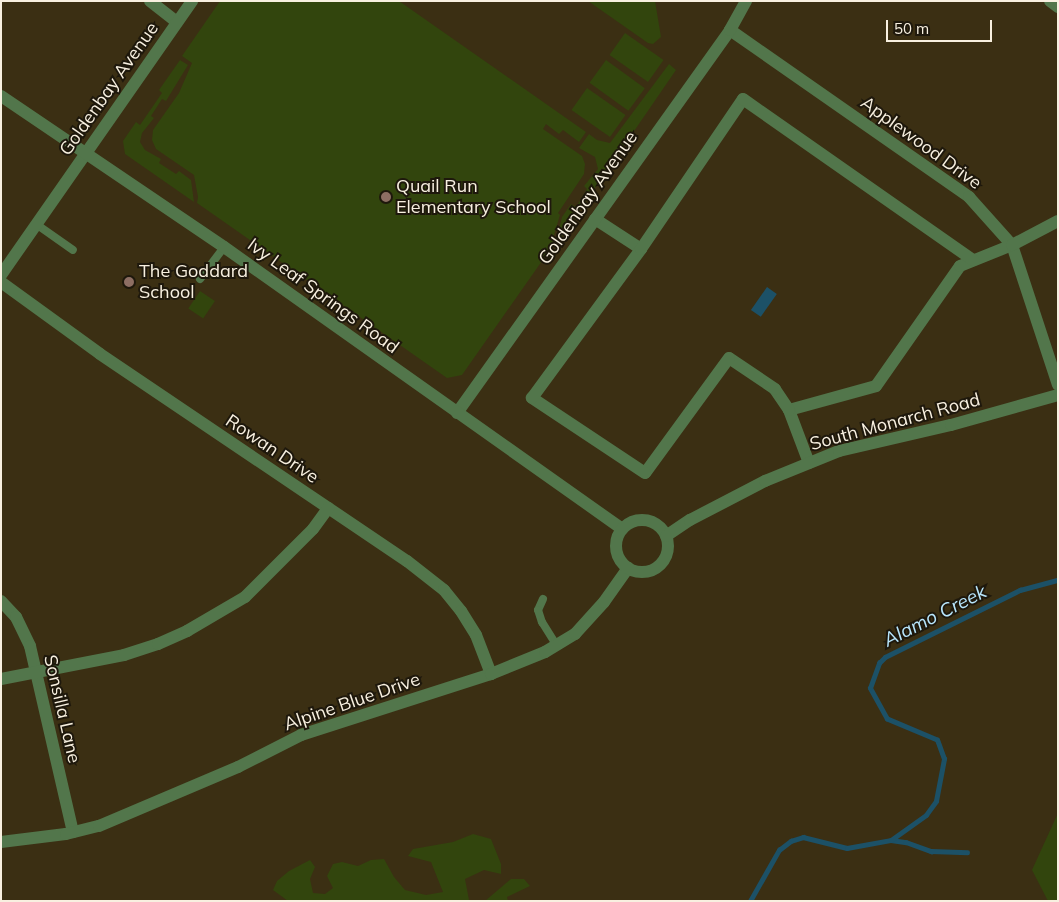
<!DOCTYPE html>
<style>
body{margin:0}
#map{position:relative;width:1059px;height:902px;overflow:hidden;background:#3b2f13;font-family:Mulish,sans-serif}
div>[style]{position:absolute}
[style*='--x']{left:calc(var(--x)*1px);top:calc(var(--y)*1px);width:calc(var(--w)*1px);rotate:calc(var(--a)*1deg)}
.green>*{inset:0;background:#32450d;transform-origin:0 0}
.water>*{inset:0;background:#1c5167;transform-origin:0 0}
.stream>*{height:4.5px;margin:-2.25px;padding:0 2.25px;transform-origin:2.25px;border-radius:2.25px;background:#1c5167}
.service>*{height:8px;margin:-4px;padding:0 4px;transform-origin:4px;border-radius:4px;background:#52764b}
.minor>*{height:12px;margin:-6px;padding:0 6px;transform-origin:6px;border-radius:6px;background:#52764b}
.tertiary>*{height:12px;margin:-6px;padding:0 6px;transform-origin:6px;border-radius:6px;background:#52764b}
.tertiary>.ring{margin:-6px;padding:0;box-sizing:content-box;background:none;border:12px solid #52764b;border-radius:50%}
.dots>*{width:14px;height:14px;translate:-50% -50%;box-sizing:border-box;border:2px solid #1e180c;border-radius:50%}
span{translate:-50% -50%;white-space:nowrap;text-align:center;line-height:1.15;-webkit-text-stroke:4px #1e180c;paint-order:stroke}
.street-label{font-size:18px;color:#f8f0e0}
.poi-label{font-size:18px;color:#f8f0e0}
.left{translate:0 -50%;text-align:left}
.water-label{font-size:19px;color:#b8e6fc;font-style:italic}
.frame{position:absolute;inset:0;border:2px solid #f8f0e0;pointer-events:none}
.scale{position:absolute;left:886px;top:20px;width:106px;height:22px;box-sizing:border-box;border:2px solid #f8f0e0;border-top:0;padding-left:6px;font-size:15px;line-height:18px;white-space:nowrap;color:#f8f0e0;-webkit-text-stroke:4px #1e180c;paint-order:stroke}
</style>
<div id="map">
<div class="green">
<div style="clip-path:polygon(220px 1px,399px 1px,586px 132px,579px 142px,563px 130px,559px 134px,546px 124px,543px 129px,582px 156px,585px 164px,584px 174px,558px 213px,560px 215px,553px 238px,556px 241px,462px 375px,447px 378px,197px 203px,198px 197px,194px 175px,156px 149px,152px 140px,153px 130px,179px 93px,192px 63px,182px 56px)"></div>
<div style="clip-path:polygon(588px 1px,655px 1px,661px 37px,653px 44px,648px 43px)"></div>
<div style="left:625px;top:33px;width:47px;height:27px;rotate:35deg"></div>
<div style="clip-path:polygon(180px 60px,188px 65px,166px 101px,162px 99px,151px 116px,154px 118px,142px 133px,140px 142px,145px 150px,161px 159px,159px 163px,176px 174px,179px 171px,191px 180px,194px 202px,125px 154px,123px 141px,136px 122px,140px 125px,162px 93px,159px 90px)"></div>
<div style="left:606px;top:60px;width:48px;height:28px;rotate:36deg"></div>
<div style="clip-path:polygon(669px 64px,676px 70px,560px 239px,557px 237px,562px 217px,571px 204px,576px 207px,587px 189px,584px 186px,598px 169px,595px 157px,579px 148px,589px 134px,597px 140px,610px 143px)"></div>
<div style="left:587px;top:88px;width:47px;height:27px;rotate:35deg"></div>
<div style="left:200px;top:291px;width:18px;height:21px;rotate:34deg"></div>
<div style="clip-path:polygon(1058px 813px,1058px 901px,1048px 901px,1032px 870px)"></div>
<div style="clip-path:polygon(473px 834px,491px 839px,501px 864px,501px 874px,484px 870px,465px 879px,469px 900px,482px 901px,288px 901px,273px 890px,277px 881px,289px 871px,310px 860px,315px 867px,310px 879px,313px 893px,325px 894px,333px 888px,327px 876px,333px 864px,342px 862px,358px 866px,371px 860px,384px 859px,394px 877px,405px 890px,426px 895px,443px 892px,431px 862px,408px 856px,413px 849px,453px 842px)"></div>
<div style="clip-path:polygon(511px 879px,524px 879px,530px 886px,507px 897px,508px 901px,485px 901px)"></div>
</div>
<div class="water">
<div style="left:767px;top:287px;width:12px;height:28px;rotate:35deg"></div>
</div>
<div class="stream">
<div style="--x:891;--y:840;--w:15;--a:8"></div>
<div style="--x:906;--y:842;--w:27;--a:20"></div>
<div style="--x:931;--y:851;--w:36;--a:2"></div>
<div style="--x:750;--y:901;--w:59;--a:-60.4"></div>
<div style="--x:779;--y:850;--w:15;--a:-37"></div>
<div style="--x:791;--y:841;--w:13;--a:-18"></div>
<div style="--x:803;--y:837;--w:45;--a:14"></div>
<div style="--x:847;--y:848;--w:45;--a:-10.3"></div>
<div style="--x:891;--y:840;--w:43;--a:-35.5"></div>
<div style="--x:926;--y:815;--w:17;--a:-54"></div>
<div style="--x:936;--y:801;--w:43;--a:-79.2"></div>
<div style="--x:944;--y:759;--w:20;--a:-110"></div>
<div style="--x:937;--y:740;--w:54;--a:-157.2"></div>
<div style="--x:887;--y:719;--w:35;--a:-119"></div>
<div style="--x:870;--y:688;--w:27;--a:-70"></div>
<div style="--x:879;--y:663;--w:8;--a:-45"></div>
<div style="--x:885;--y:657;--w:151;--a:-26.4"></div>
<div style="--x:1020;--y:590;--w:39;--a:-15"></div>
</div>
<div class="service">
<div style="--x:36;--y:224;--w:45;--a:35.1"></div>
<div style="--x:200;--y:279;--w:40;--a:-53"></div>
<div style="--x:543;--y:599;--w:12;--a:114"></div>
<div style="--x:538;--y:610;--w:13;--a:72"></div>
<div style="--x:542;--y:622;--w:28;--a:58"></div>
</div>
<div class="minor">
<div style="--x:150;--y:1;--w:34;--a:38"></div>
<div style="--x:1050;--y:1;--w:10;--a:37"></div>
<div style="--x:730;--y:30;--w:292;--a:34.9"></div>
<div style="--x:969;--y:197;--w:64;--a:48.1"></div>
<div style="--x:1012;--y:245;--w:147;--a:71.8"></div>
<div style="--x:595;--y:219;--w:55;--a:33.1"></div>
<div style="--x:1;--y:275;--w:334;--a:-55.1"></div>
<div style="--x:1;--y:282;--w:122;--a:36"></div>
<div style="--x:100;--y:354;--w:370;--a:34"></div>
<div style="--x:407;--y:561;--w:47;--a:38.1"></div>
<div style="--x:444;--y:590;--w:27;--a:51"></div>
<div style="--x:461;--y:611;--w:28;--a:58"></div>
<div style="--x:476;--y:635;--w:42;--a:69"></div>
<div style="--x:789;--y:410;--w:90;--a:-15.4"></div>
<div style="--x:876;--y:386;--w:146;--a:-55"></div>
<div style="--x:960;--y:266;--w:56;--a:-22"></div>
<div style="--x:1012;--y:245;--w:52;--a:-27.6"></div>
<div style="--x:457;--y:413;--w:470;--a:-54.5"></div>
<div style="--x:730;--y:30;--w:33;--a:-61"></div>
<div style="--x:809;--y:463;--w:57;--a:-110.7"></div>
<div style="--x:789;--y:410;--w:25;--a:-124"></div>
<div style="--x:775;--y:389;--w:55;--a:-146"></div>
<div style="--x:729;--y:358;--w:142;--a:126.1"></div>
<div style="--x:645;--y:473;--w:136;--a:-146.4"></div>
<div style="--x:532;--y:398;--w:185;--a:-53.8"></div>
<div style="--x:641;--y:249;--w:181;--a:-55.8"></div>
<div style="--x:743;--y:99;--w:281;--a:35"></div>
<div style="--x:1;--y:601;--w:22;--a:47"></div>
<div style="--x:16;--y:617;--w:32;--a:64"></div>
<div style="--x:30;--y:646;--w:191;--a:77"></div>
<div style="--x:1;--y:679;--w:125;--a:-11"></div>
<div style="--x:124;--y:655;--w:36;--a:-18"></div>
<div style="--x:158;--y:644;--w:32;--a:-24"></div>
<div style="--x:187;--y:631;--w:67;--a:-30.4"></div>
<div style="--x:245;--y:597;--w:96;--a:-45"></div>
<div style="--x:313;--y:529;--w:26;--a:-54"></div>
<div style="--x:1;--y:842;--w:65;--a:-7"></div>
<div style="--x:66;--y:834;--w:34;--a:-14"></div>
<div style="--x:99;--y:826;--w:151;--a:-23"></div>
<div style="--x:238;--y:767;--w:71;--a:-26.9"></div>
<div style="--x:301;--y:735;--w:200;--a:-17.8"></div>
<div style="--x:491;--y:674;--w:58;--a:-22.2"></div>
<div style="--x:545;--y:652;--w:35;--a:-31"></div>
<div style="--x:575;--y:634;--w:43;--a:-47.8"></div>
<div style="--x:604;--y:602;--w:42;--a:-54.8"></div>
</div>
<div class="tertiary">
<div style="--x:1;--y:96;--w:269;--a:34.1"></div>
<div style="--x:224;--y:247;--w:488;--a:35.3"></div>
<div class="ring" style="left:616px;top:520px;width:40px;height:40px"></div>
<div style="--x:666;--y:536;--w:29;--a:-34"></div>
<div style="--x:690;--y:520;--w:85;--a:-27.5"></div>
<div style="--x:765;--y:481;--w:80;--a:-22.1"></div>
<div style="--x:839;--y:451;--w:115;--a:-13.1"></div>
<div style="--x:951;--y:425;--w:111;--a:-15.7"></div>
</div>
<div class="dots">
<div style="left:386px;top:197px;background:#8d6e63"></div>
<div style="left:129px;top:282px;background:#8d6e63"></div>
</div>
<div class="street-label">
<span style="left:109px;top:89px;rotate:-55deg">Goldenbay Avenue</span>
<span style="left:921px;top:143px;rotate:36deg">Applewood Drive</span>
<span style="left:588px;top:198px;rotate:-55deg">Goldenbay Avenue</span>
<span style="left:323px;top:296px;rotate:36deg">Ivy Leaf Springs Road</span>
<span style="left:895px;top:422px;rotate:-15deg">South Monarch Road</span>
<span style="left:272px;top:449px;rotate:34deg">Rowan Drive</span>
<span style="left:352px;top:702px;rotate:-19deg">Alpine Blue Drive</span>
<span style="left:62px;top:709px;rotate:77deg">Sonsilla Lane</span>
</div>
<div class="poi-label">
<span class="left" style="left:396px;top:197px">Quail Run<br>Elementary School</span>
<span class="left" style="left:139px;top:282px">The Goddard<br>School</span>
</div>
<div class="water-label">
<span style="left:935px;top:616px;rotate:-27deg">Alamo Creek</span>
</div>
<div class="frame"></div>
<div class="scale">50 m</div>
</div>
